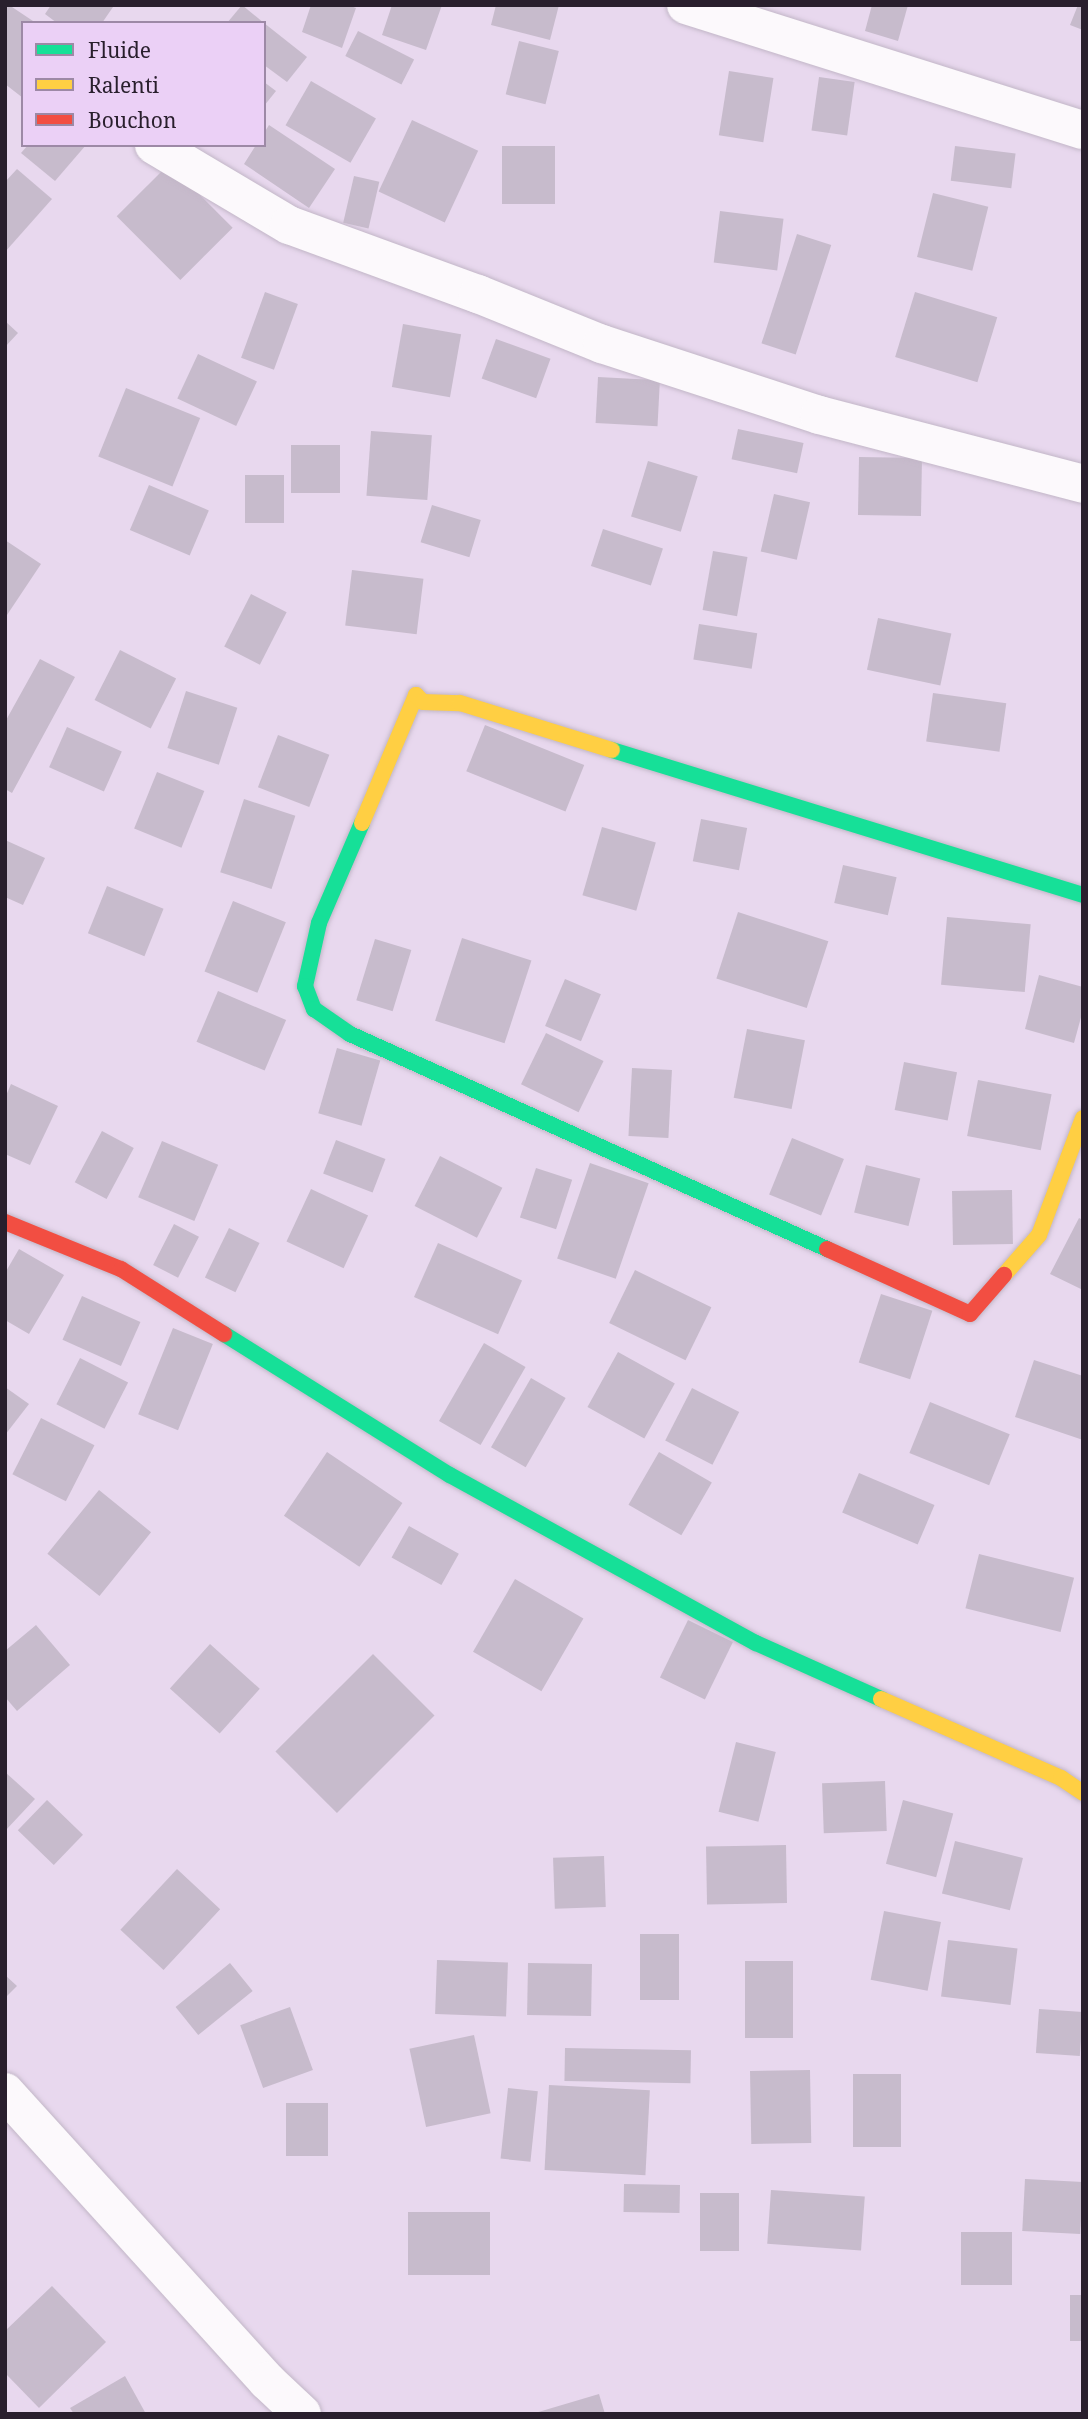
<!DOCTYPE html>
<style>
body{margin:0}
#map{position:relative;width:1088px;height:2419px;overflow:hidden;background:#e8d8ee;font-family:"Noto Serif",serif}
div>[style]{position:absolute}
[style*='--x']{left:calc(var(--x)*1px);top:calc(var(--y)*1px);width:calc(var(--w)*1px);rotate:calc(var(--a)*1deg)}
.building>*{inset:0;background:#c7bbcc;transform-origin:0 0}
.roads{filter:drop-shadow(0 0 2px #c2b6c7) drop-shadow(0 0 2px #c2b6c7)}
.street>*{height:38px;margin:-19px;padding:0 19px;transform-origin:19px;border-radius:19px;background:#fcf9fc}
.fast>*{height:16px;margin:-8px;padding:0 8px;transform-origin:8px;border-radius:8px;background:#16e098}
.slow>*{height:16px;margin:-8px;padding:0 8px;transform-origin:8px;border-radius:8px;background:#ffcf43}
.jam>*{height:16px;margin:-8px;padding:0 8px;transform-origin:8px;border-radius:8px;background:#f24e42}
span{translate:-50% -50%;white-space:nowrap;text-align:center;line-height:1.15;-webkit-text-stroke:6px #ebd0f6;paint-order:stroke}
.frame{position:absolute;inset:0;border:7px solid #291f2d;pointer-events:none}
.legend{position:absolute;left:21px;top:21px;width:245px;height:126px;box-sizing:border-box;background:#ebd0f6;border:2px solid #9d89a6;margin:0;padding:9px 12px;list-style:none;font-size:21px;color:#291f2d}
.legend li{display:flex;align-items:center;gap:14px;height:35px}
.legend b{width:35px;border:2px solid #9d89a6}
</style>
<div id="map">
<div class="building">
<div style="clip-path:polygon(9px 5px,36px 23px,23px 23px,23px 98px,5px 84px,5px 10px)"></div>
<div style="clip-path:polygon(51px 5px,111px 5px,113px 7px,102px 23px,57px 23px,45px 14px)"></div>
<div style="clip-path:polygon(242px 5px,264px 23px,227px 23px)"></div>
<div style="clip-path:polygon(311px 5px,348px 5px,356px 8px,342px 48px,302px 32px)"></div>
<div style="clip-path:polygon(392px 5px,442px 5px,426px 50px,382px 35px)"></div>
<div style="clip-path:polygon(496px 5px,559px 5px,550px 40px,491px 25px)"></div>
<div style="clip-path:polygon(872px 5px,908px 5px,898px 41px,865px 31px)"></div>
<div style="clip-path:polygon(1078px 5px,1083px 5px,1083px 30px,1070px 25px)"></div>
<div style="clip-path:polygon(264px 23px,307px 57px,287px 82px,264px 65px)"></div>
<div style="left:358px;top:31px;width:63px;height:28px;rotate:27deg"></div>
<div style="left:519px;top:41px;width:41px;height:55px;rotate:14deg"></div>
<div style="left:729px;top:71px;width:45px;height:65px;rotate:9deg"></div>
<div style="left:819px;top:77px;width:36px;height:54px;rotate:8deg"></div>
<div style="left:311px;top:81px;width:75px;height:51px;rotate:30deg"></div>
<div style="clip-path:polygon(264px 82px,276px 91px,264px 106px)"></div>
<div style="left:412px;top:120px;width:73px;height:79px;rotate:25deg"></div>
<div style="clip-path:polygon(269px 125px,335px 169px,309px 208px,244px 164px,256px 145px,264px 145px,264px 133px)"></div>
<div style="clip-path:polygon(28px 145px,86px 145px,55px 181px,21px 153px)"></div>
<div style="left:555px;top:146px;width:58px;height:53px;rotate:90deg"></div>
<div style="left:955px;top:146px;width:61px;height:35px;rotate:7deg"></div>
<div style="left:169px;top:164px;width:90px;height:74px;rotate:45deg"></div>
<div style="clip-path:polygon(17px 169px,52px 199px,5px 252px,5px 182px)"></div>
<div style="left:354px;top:176px;width:26px;height:48px;rotate:13deg"></div>
<div style="left:933px;top:193px;width:57px;height:66px;rotate:14deg"></div>
<div style="left:720px;top:211px;width:64px;height:52px;rotate:7deg"></div>
<div style="left:797px;top:234px;width:36px;height:115px;rotate:18deg"></div>
<div style="left:265px;top:292px;width:35px;height:70px;rotate:20deg"></div>
<div style="left:915px;top:292px;width:86px;height:68px;rotate:17deg"></div>
<div style="clip-path:polygon(5px 321px,18px 333px,5px 347px)"></div>
<div style="left:403px;top:324px;width:59px;height:64px;rotate:10deg"></div>
<div style="left:496px;top:339px;width:58px;height:42px;rotate:20deg"></div>
<div style="left:198px;top:354px;width:65px;height:49px;rotate:25deg"></div>
<div style="left:598px;top:377px;width:62px;height:46px;rotate:3deg"></div>
<div style="left:126px;top:388px;width:80px;height:74px;rotate:22deg"></div>
<div style="left:738px;top:429px;width:67px;height:31px;rotate:12deg"></div>
<div style="left:371px;top:431px;width:61px;height:65px;rotate:4deg"></div>
<div style="left:291px;top:445px;width:49px;height:48px"></div>
<div style="left:859px;top:457px;width:63px;height:58px;rotate:1deg"></div>
<div style="left:648px;top:461px;width:52px;height:58px;rotate:17deg"></div>
<div style="left:245px;top:475px;width:39px;height:48px"></div>
<div style="left:149px;top:485px;width:65px;height:49px;rotate:23deg"></div>
<div style="left:774px;top:494px;width:37px;height:59px;rotate:13deg"></div>
<div style="left:432px;top:505px;width:51px;height:39px;rotate:17deg"></div>
<div style="left:603px;top:529px;width:63px;height:39px;rotate:18deg"></div>
<div style="clip-path:polygon(5px 540px,41px 564px,5px 618px)"></div>
<div style="left:713px;top:551px;width:35px;height:60px;rotate:10deg"></div>
<div style="left:352px;top:570px;width:72px;height:56px;rotate:7deg"></div>
<div style="left:251px;top:594px;width:40px;height:59px;rotate:27deg"></div>
<div style="left:878px;top:618px;width:75px;height:53px;rotate:12deg"></div>
<div style="left:699px;top:624px;width:59px;height:36px;rotate:9deg"></div>
<div style="left:120px;top:650px;width:63px;height:56px;rotate:27deg"></div>
<div style="clip-path:polygon(40px 659px,75px 677px,12px 793px,5px 789px,5px 722px)"></div>
<div style="left:186px;top:691px;width:54px;height:60px;rotate:18deg"></div>
<div style="left:933px;top:693px;width:74px;height:49px;rotate:8deg"></div>
<div style="left:485px;top:725px;width:107px;height:50px;rotate:22deg"></div>
<div style="left:67px;top:727px;width:60px;height:44px;rotate:24deg"></div>
<div style="left:278px;top:735px;width:55px;height:56px;rotate:21deg"></div>
<div style="left:157px;top:772px;width:51px;height:61px;rotate:22deg"></div>
<div style="left:244px;top:799px;width:54px;height:77px;rotate:18deg"></div>
<div style="left:701px;top:819px;width:47px;height:43px;rotate:11deg"></div>
<div style="left:602px;top:827px;width:56px;height:71px;rotate:16deg"></div>
<div style="clip-path:polygon(5px 840px,45px 858px,23px 905px,5px 897px)"></div>
<div style="left:843px;top:865px;width:55px;height:39px;rotate:13deg"></div>
<div style="left:107px;top:886px;width:61px;height:51px;rotate:22deg"></div>
<div style="left:233px;top:901px;width:57px;height:76px;rotate:22deg"></div>
<div style="left:738px;top:912px;width:95px;height:70px;rotate:18deg"></div>
<div style="left:947px;top:917px;width:84px;height:68px;rotate:5deg"></div>
<div style="left:462px;top:938px;width:73px;height:87px;rotate:18deg"></div>
<div style="left:375px;top:939px;width:38px;height:64px;rotate:17deg"></div>
<div style="clip-path:polygon(1039px 975px,1083px 987px,1083px 1010px,1074px 1043px,1025px 1029px)"></div>
<div style="left:565px;top:979px;width:39px;height:51px;rotate:23deg"></div>
<div style="left:218px;top:991px;width:74px;height:55px;rotate:23deg"></div>
<div style="left:747px;top:1029px;width:59px;height:70px;rotate:11deg"></div>
<div style="left:546px;top:1033px;width:64px;height:57px;rotate:26deg"></div>
<div style="left:337px;top:1048px;width:45px;height:68px;rotate:16deg"></div>
<div style="left:904px;top:1062px;width:54px;height:49px;rotate:11deg"></div>
<div style="left:632px;top:1068px;width:40px;height:68px;rotate:3deg"></div>
<div style="left:978px;top:1080px;width:75px;height:57px;rotate:11deg"></div>
<div style="clip-path:polygon(11px 1084px,58px 1106px,30px 1165px,5px 1154px,5px 1098px)"></div>
<div style="left:102px;top:1131px;width:36px;height:58px;rotate:28deg"></div>
<div style="left:792px;top:1138px;width:56px;height:61px;rotate:22deg"></div>
<div style="left:336px;top:1140px;width:53px;height:36px;rotate:21deg"></div>
<div style="left:162px;top:1141px;width:61px;height:61px;rotate:23deg"></div>
<div style="left:440px;top:1156px;width:70px;height:56px;rotate:27deg"></div>
<div style="left:590px;top:1163px;width:62px;height:101px;rotate:19deg"></div>
<div style="left:866px;top:1165px;width:56px;height:49px;rotate:14deg"></div>
<div style="left:536px;top:1168px;width:38px;height:52px;rotate:18deg"></div>
<div style="left:311px;top:1189px;width:63px;height:58px;rotate:25deg"></div>
<div style="left:1012px;top:1190px;width:54px;height:60px;rotate:89deg"></div>
<div style="clip-path:polygon(1079px 1218px,1083px 1220px,1083px 1290px,1050px 1274px)"></div>
<div style="left:174px;top:1224px;width:28px;height:46px;rotate:27deg"></div>
<div style="left:229px;top:1228px;width:34px;height:55px;rotate:26deg"></div>
<div style="left:438px;top:1243px;width:92px;height:59px;rotate:24deg"></div>
<div style="clip-path:polygon(19px 1249px,64px 1275px,29px 1334px,5px 1320px,5px 1273px)"></div>
<div style="left:635px;top:1270px;width:85px;height:59px;rotate:26deg"></div>
<div style="left:881px;top:1294px;width:54px;height:72px;rotate:18deg"></div>
<div style="left:82px;top:1296px;width:64px;height:48px;rotate:24deg"></div>
<div style="left:173px;top:1328px;width:43px;height:93px;rotate:22deg"></div>
<div style="left:484px;top:1343px;width:48px;height:90px;rotate:30deg"></div>
<div style="left:618px;top:1352px;width:65px;height:63px;rotate:29deg"></div>
<div style="left:80px;top:1358px;width:54px;height:52px;rotate:27deg"></div>
<div style="clip-path:polygon(1034px 1360px,1083px 1376px,1083px 1440px,1015px 1417px)"></div>
<div style="left:531px;top:1378px;width:40px;height:80px;rotate:30deg"></div>
<div style="clip-path:polygon(5px 1387px,29px 1404px,5px 1435px)"></div>
<div style="left:692px;top:1388px;width:53px;height:59px;rotate:27deg"></div>
<div style="left:930px;top:1402px;width:86px;height:55px;rotate:22deg"></div>
<div style="left:41px;top:1418px;width:60px;height:63px;rotate:27deg"></div>
<div style="left:327px;top:1452px;width:91px;height:77px;rotate:34deg"></div>
<div style="left:659px;top:1452px;width:61px;height:61px;rotate:30deg"></div>
<div style="left:859px;top:1473px;width:82px;height:43px;rotate:23deg"></div>
<div style="left:99px;top:1490px;width:67px;height:82px;rotate:39deg"></div>
<div style="left:409px;top:1526px;width:57px;height:36px;rotate:29deg"></div>
<div style="left:979px;top:1554px;width:98px;height:56px;rotate:14deg"></div>
<div style="left:515px;top:1579px;width:79px;height:84px;rotate:30deg"></div>
<div style="left:688px;top:1620px;width:50px;height:64px;rotate:26deg"></div>
<div style="clip-path:polygon(36px 1625px,70px 1665px,17px 1711px,5px 1697px,5px 1651px)"></div>
<div style="left:210px;top:1644px;width:67px;height:60px;rotate:42deg"></div>
<div style="left:373px;top:1654px;width:87px;height:138px;rotate:45deg"></div>
<div style="left:736px;top:1742px;width:41px;height:72px;rotate:14deg"></div>
<div style="clip-path:polygon(5px 1772px,35px 1799px,5px 1831px)"></div>
<div style="left:885px;top:1781px;width:50px;height:63px;rotate:88deg"></div>
<div style="left:47px;top:1800px;width:50px;height:42px;rotate:44deg"></div>
<div style="left:903px;top:1800px;width:52px;height:66px;rotate:15deg"></div>
<div style="left:955px;top:1841px;width:70px;height:54px;rotate:14deg"></div>
<div style="left:786px;top:1845px;width:58px;height:80px;rotate:89deg"></div>
<div style="left:604px;top:1856px;width:51px;height:51px;rotate:88deg"></div>
<div style="left:177px;top:1869px;width:59px;height:83px;rotate:43deg"></div>
<div style="left:884px;top:1911px;width:58px;height:70px;rotate:11deg"></div>
<div style="left:640px;top:1934px;width:39px;height:66px"></div>
<div style="left:948px;top:1940px;width:70px;height:57px;rotate:7deg"></div>
<div style="left:437px;top:1960px;width:71px;height:54px;rotate:2deg"></div>
<div style="left:745px;top:1961px;width:48px;height:77px"></div>
<div style="left:230px;top:1963px;width:36px;height:70px;rotate:51deg"></div>
<div style="left:528px;top:1963px;width:64px;height:52px;rotate:1deg"></div>
<div style="clip-path:polygon(5px 1975px,17px 1986px,5px 1998px)"></div>
<div style="left:290px;top:2007px;width:67px;height:53px;rotate:70deg"></div>
<div style="left:1039px;top:2009px;width:44px;height:44px;rotate:4deg"></div>
<div style="left:474px;top:2035px;width:80px;height:66px;rotate:78deg"></div>
<div style="left:565px;top:2048px;width:126px;height:33px;rotate:1deg"></div>
<div style="left:810px;top:2070px;width:73px;height:60px;rotate:89deg"></div>
<div style="left:901px;top:2074px;width:73px;height:48px;rotate:90deg"></div>
<div style="left:549px;top:2085px;width:101px;height:85px;rotate:3deg"></div>
<div style="left:508px;top:2088px;width:30px;height:71px;rotate:6deg"></div>
<div style="left:286px;top:2103px;width:42px;height:53px"></div>
<div style="left:1025px;top:2179px;width:58px;height:52px;rotate:3deg"></div>
<div style="left:624px;top:2184px;width:56px;height:28px;rotate:1deg"></div>
<div style="left:771px;top:2190px;width:94px;height:54px;rotate:4deg"></div>
<div style="left:700px;top:2193px;width:39px;height:58px"></div>
<div style="left:490px;top:2212px;width:63px;height:82px;rotate:90deg"></div>
<div style="left:1012px;top:2232px;width:53px;height:51px;rotate:90deg"></div>
<div style="clip-path:polygon(52px 2286px,106px 2342px,39px 2408px,5px 2373px,5px 2331px)"></div>
<div style="left:1070px;top:2295px;width:13px;height:46px"></div>
<div style="clip-path:polygon(125px 2376px,146px 2414px,74px 2414px,70px 2408px)"></div>
<div style="clip-path:polygon(599px 2394px,605px 2414px,535px 2414px,535px 2413px)"></div>
</div>
<div class="roads">
<div class="street">
<div style="--x:686;--y:5;--w:416;--a:17.5"></div>
<div style="--x:154;--y:145;--w:157;--a:30.7"></div>
<div style="--x:289;--y:225;--w:201;--a:20.1"></div>
<div style="--x:478;--y:294;--w:134;--a:22"></div>
<div style="--x:602;--y:344;--w:228;--a:18.1"></div>
<div style="--x:819;--y:415;--w:273;--a:14.6"></div>
<div style="--x:5;--y:2092;--w:390;--a:47.8"></div>
<div style="--x:267;--y:2381;--w:48;--a:43.3"></div>
</div>
<div class="fast">
<div style="--x:612;--y:750;--w:493;--a:17.1"></div>
<div style="--x:362;--y:823;--w:109;--a:113.3"></div>
<div style="--x:319;--y:923;--w:65;--a:102.5"></div>
<div style="--x:305;--y:986;--w:25;--a:69"></div>
<div style="--x:314;--y:1009;--w:44;--a:34.8"></div>
<div style="--x:350;--y:1034;--w:523;--a:24.26"></div>
<div style="--x:224;--y:1334;--w:266;--a:32"></div>
<div style="--x:450;--y:1475;--w:349;--a:28.8"></div>
<div style="--x:756;--y:1643;--w:137;--a:24.1"></div>
</div>
<div class="slow">
<div style="--x:362;--y:823;--w:139;--a:-67.1"></div>
<div style="--x:416;--y:695;--w:10;--a:45"></div>
<div style="--x:423;--y:702;--w:37;--a:2"></div>
<div style="--x:460;--y:703;--w:159;--a:17.2"></div>
<div style="--x:1004;--y:1275;--w:53;--a:-48.8"></div>
<div style="--x:1039;--y:1235;--w:125;--a:-69.4"></div>
<div style="--x:881;--y:1699;--w:197;--a:23.7"></div>
<div style="--x:1061;--y:1778;--w:27;--a:34"></div>
</div>
<div class="jam">
<div style="--x:5;--y:1222;--w:125;--a:22.1"></div>
<div style="--x:121;--y:1269;--w:122;--a:32.3"></div>
<div style="--x:827;--y:1249;--w:157;--a:24.4"></div>
<div style="--x:970;--y:1314;--w:52;--a:-48.9"></div>
</div>
</div>
<div class="frame"></div>
<ul class="legend">
<li><b style="height:9px;background:#16e098"></b>Fluide</li>
<li><b style="height:9px;background:#ffcf43"></b>Ralenti</li>
<li><b style="height:9px;background:#f24e42"></b>Bouchon</li>
</ul>
</div>
